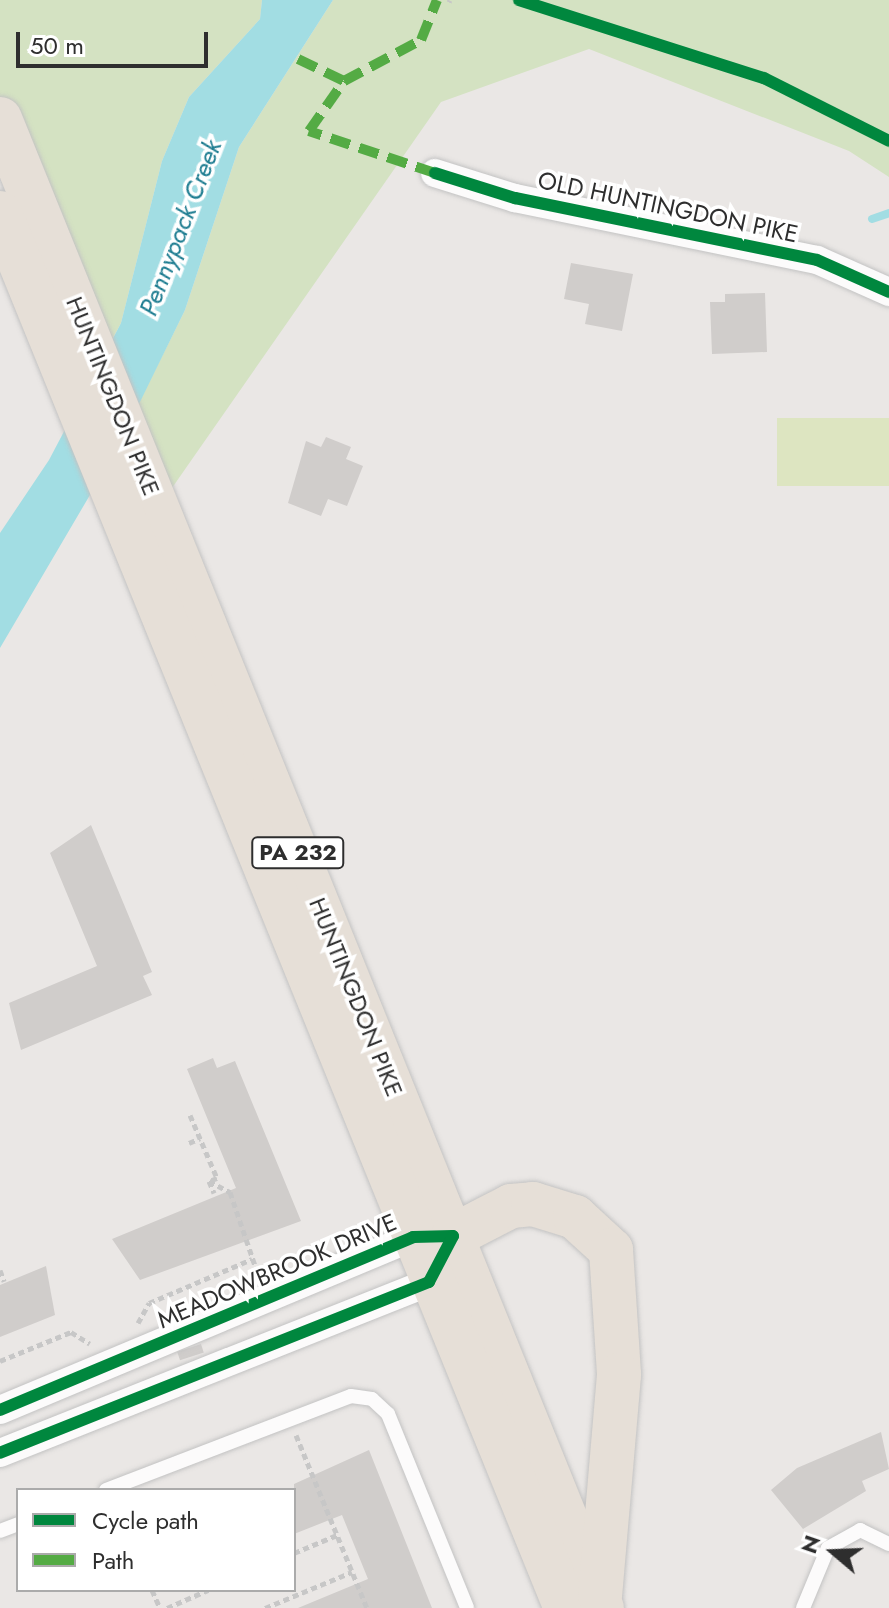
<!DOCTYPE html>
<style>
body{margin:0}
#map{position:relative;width:889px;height:1608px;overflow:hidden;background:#eae7e5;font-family:Jost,sans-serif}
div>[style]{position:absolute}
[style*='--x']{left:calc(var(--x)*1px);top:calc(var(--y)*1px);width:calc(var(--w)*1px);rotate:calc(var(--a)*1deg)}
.green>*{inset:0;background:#d4e2c2}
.pitch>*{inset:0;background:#dde5c1;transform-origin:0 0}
.water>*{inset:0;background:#a2dde3}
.stream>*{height:8px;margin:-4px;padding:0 4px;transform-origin:4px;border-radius:4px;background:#a2dde3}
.building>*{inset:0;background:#d0cdcb;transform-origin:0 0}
.path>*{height:5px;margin-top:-2.5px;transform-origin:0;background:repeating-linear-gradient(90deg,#c7c7c7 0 6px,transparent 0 10px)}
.roads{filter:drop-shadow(0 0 2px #c3c3c3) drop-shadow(0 0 2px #c3c3c3)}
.lane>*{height:14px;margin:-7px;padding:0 7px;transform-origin:7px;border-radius:7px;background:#fcfbfb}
.street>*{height:28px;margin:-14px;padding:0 14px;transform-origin:14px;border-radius:14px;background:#fcfbfb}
.primary>*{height:44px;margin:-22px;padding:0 22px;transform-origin:22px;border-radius:22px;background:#e6dfd7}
.quiet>*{height:10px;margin-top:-5px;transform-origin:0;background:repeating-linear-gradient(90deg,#54ab44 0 20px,transparent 0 30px)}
.cycleway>*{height:12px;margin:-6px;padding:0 6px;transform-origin:6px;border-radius:6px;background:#00873e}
span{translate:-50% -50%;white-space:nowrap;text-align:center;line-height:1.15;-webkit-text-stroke:7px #fff;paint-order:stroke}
.shield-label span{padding:2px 6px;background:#fff;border:2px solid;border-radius:6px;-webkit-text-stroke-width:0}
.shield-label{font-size:22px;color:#2e2e2e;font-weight:700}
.street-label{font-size:24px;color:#2e2e2e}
.water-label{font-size:26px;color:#1e7d91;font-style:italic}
.legend{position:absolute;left:16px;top:1488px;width:280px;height:104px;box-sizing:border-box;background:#fff;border:2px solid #ababab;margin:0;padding:10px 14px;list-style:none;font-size:24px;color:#2e2e2e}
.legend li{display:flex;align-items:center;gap:16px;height:40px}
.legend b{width:40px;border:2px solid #ababab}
.north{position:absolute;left:793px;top:1512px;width:80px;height:80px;-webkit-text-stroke:6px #fff;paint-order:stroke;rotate:289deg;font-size:22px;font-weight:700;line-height:32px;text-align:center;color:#2e2e2e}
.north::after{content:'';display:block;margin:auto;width:28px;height:36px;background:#2e2e2e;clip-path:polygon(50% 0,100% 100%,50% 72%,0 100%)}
.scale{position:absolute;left:16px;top:32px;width:192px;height:36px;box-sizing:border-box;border:4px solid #2e2e2e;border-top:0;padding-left:10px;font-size:24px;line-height:28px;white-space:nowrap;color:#2e2e2e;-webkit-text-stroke:6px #fff;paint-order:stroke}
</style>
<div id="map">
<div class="green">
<div style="clip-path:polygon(0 0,262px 0,260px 19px,189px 97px,162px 161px,121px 323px,99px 364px,0 120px)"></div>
<div style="clip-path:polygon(333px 0,889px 0,889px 177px,849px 151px,589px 49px,441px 102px,158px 508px,126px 429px,185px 310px,239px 147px)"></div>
</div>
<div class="pitch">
<div style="left:889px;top:418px;width:68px;height:112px;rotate:90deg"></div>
</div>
<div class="water">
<div style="clip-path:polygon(262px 0,333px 0,239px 147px,185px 310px,117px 449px,0 648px,0 533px,49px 460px,121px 323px,162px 161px,189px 97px,260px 19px)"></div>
</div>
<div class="stream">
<div style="--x:872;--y:219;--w:18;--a:-19"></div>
</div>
<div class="building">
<div style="clip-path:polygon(571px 263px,633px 274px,622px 331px,585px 324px,589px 304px,564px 299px)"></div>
<div style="clip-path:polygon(765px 293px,767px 352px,712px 354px,710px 302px,725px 302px,725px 294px)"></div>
<div style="clip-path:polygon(326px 437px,351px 447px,346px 459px,363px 466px,347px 506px,328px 499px,321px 516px,288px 503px,306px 441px,321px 447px)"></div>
<div style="clip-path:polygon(91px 825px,152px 972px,143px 976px,152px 995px,21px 1050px,9px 1003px,97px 966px,50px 853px)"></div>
<div style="clip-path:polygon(213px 1058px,217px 1068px,235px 1061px,301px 1221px,140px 1280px,112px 1239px,236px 1188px,187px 1069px)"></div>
<div style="clip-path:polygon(46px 1266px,55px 1315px,0 1337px,0 1285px)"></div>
<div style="left:201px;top:1344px;width:9px;height:25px;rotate:72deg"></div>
<div style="clip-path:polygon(881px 1432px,889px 1469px,862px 1481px,866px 1491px,803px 1529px,771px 1490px,797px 1468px)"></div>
<div style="clip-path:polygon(369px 1450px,432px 1608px,298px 1608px,368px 1579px,342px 1515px,294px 1534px,294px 1484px)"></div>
</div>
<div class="path">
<div style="--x:449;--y:2;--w:2;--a:-63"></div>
<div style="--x:190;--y:1115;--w:69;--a:66.8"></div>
<div style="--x:217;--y:1178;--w:9;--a:159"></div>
<div style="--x:209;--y:1181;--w:13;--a:67"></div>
<div style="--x:189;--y:1143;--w:12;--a:-24"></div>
<div style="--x:209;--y:1181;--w:24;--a:28"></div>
<div style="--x:230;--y:1192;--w:90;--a:71.2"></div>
<div style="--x:0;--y:1270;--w:12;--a:70"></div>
<div style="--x:138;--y:1323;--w:23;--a:-61"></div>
<div style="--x:149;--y:1303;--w:112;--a:-23.1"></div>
<div style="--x:0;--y:1361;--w:77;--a:-22.2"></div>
<div style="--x:71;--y:1332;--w:22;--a:32"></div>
<div style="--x:296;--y:1435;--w:187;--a:67.7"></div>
<div style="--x:294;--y:1553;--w:47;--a:-22.7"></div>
<div style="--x:152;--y:1590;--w:20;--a:66"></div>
<div style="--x:167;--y:1608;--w:45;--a:-23.7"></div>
<div style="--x:265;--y:1608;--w:94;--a:-22.5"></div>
</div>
<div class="roads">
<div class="lane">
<div style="--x:106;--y:1490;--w:262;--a:-21"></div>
<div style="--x:351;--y:1396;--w:21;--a:8"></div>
<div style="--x:372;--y:1399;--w:22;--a:43"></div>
<div style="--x:388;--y:1414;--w:209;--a:67.8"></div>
<div style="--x:0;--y:1531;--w:19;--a:-21"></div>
<div style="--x:803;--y:1608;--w:65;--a:-67.4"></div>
<div style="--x:828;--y:1548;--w:37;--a:-29"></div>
<div style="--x:860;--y:1530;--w:32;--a:26"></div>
</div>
<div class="street">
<div style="--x:435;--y:173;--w:84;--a:17.4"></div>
<div style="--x:515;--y:198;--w:308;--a:11.6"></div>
<div style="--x:817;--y:260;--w:79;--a:24"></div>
<div style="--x:0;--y:1410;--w:448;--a:-22.7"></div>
<div style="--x:413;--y:1237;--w:17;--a:-3"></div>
<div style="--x:0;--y:1453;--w:462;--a:-21.7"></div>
<div style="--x:429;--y:1282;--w:21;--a:-62"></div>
</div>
<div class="primary">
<div style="--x:0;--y:119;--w:1606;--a:67.99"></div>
<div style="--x:0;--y:213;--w:1505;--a:67.92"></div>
<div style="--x:453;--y:1236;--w:65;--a:-27.3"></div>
<div style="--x:511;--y:1206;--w:22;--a:-5"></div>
<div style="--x:533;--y:1204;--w:44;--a:17.2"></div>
<div style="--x:575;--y:1217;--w:49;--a:42.5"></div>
<div style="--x:611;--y:1250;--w:125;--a:86.3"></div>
<div style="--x:619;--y:1375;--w:221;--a:94.9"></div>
</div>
</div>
<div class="quiet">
<div style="--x:298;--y:59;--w:51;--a:25.6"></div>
<div style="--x:435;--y:173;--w:133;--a:-161.6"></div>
<div style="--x:309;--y:131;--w:61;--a:-55"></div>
<div style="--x:344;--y:81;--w:87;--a:-28"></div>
<div style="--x:421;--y:40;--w:43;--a:-68.2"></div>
</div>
<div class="cycleway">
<div style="--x:519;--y:0;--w:257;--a:17.7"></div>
<div style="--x:764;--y:78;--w:140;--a:26.7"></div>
<div style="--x:435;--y:173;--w:84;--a:17.4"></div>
<div style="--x:515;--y:198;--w:308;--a:11.6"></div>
<div style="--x:817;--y:260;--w:79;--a:24"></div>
<div style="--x:0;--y:1410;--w:448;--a:-22.7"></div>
<div style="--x:413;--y:1237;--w:40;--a:-1.4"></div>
<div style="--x:453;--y:1236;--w:52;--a:117.6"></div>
<div style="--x:429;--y:1282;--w:462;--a:158.3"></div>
</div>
<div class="shield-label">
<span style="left:298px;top:853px">PA 232</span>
</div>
<div class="street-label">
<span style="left:668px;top:207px;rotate:12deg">OLD HUNTINGDON PIKE</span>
<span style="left:113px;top:396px;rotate:68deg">HUNTINGDON PIKE</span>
<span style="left:356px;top:997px;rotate:68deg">HUNTINGDON PIKE</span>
<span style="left:277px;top:1271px;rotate:-23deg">MEADOWBROOK DRIVE</span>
</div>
<div class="water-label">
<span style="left:181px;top:228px;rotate:-69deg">Pennypack Creek</span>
</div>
<ul class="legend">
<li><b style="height:10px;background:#00873e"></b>Cycle path</li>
<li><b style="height:10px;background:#54ab44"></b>Path</li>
</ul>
<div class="north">N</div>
<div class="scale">50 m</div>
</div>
